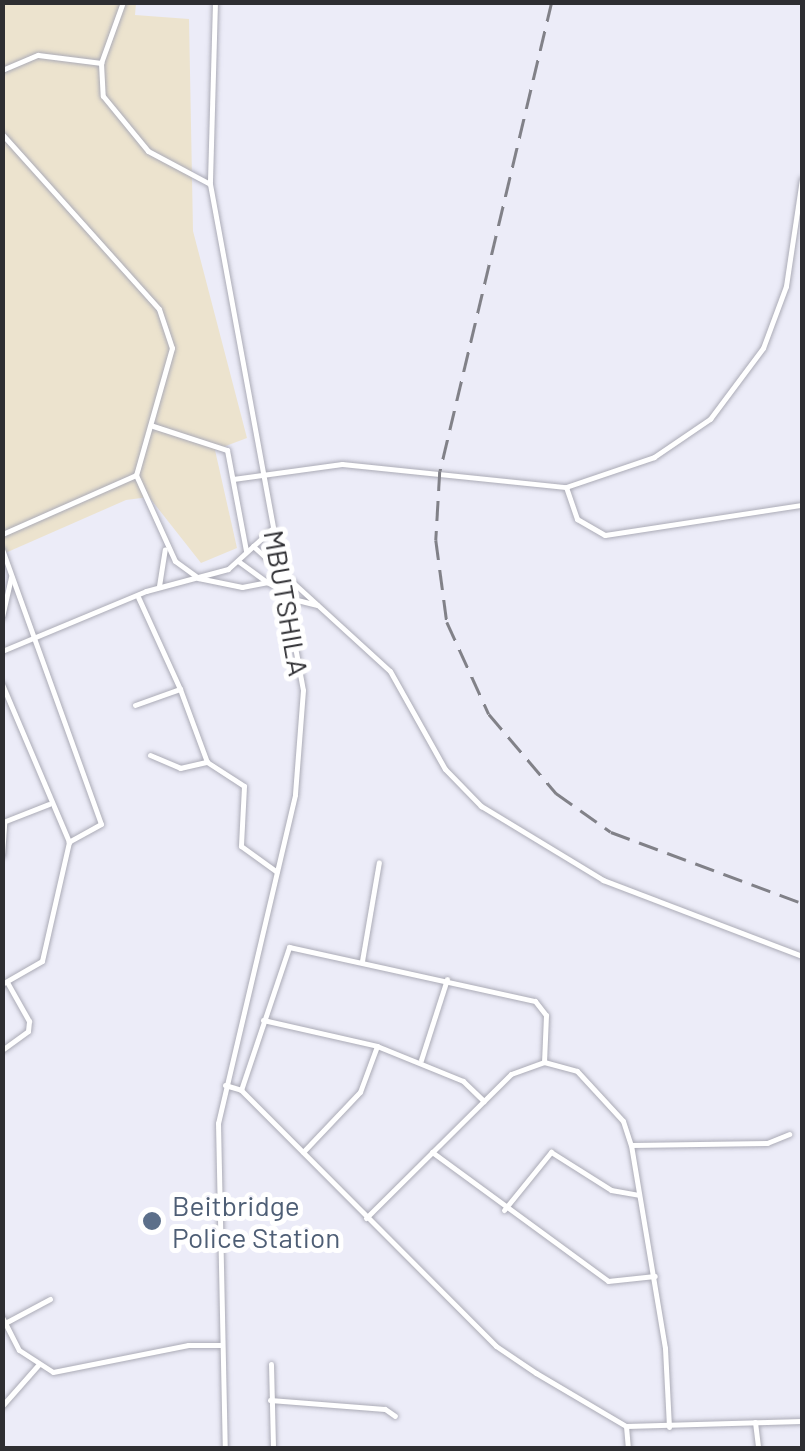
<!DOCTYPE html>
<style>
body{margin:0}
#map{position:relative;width:805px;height:1451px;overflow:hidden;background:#ececf8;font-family:Barlow,sans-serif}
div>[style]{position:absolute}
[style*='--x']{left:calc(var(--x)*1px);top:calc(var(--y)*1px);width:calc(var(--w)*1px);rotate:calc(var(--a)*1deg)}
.industrial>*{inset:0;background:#ece3ce}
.roads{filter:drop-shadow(0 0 2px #ababb6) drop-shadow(0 0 2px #ababb6)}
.minor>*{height:5px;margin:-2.5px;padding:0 2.5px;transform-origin:2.5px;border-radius:2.5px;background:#fff}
.rail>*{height:2.5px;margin-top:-1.25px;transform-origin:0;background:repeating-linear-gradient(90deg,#818188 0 20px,transparent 0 30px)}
.dots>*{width:28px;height:28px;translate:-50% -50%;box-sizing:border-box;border:5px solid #fff;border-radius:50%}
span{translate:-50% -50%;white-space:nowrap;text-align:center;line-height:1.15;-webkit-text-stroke:10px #fff;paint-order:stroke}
.street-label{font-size:28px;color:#2e2e32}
.service-label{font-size:28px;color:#4e5e75}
.left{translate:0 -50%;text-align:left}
.frame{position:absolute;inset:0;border:5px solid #2e2e32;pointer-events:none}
</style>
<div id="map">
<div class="industrial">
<div style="clip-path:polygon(3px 3px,136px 3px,135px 15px,189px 19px,193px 231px,247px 438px,215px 450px,237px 548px,201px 563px,149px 497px,126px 500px,3px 554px)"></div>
</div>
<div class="roads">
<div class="minor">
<div style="--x:215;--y:2;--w:182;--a:91.6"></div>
<div style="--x:210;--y:184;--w:514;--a:79.59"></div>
<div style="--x:303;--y:690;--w:105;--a:94.4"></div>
<div style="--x:295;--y:795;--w:337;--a:103.2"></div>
<div style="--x:218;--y:1123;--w:325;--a:88.8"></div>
<div style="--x:101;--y:63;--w:33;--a:87"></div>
<div style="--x:103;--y:96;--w:71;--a:50.7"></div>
<div style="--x:148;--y:151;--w:70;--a:28"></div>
<div style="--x:2;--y:70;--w:39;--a:-23"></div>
<div style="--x:38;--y:55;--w:64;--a:7.2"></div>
<div style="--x:101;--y:63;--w:65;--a:-70.2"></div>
<div style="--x:2;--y:134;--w:235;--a:48.1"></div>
<div style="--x:159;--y:309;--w:41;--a:71.6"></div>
<div style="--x:172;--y:348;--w:132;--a:105.8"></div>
<div style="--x:136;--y:475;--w:146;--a:156.2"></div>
<div style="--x:153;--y:426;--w:78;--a:18"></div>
<div style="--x:227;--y:450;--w:103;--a:79.3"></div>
<div style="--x:136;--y:475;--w:94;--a:65.6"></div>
<div style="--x:175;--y:561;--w:29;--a:36"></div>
<div style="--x:198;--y:578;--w:45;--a:11.6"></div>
<div style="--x:242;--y:587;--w:25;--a:-11"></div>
<div style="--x:267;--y:582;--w:23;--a:29"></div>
<div style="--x:233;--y:479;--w:110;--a:-7.8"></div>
<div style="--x:342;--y:464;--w:225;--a:5.9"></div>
<div style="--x:566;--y:487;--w:93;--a:-18.8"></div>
<div style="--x:654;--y:457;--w:68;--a:-34.2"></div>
<div style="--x:710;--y:419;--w:89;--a:-53.3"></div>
<div style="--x:763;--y:348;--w:66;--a:-69.6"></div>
<div style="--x:786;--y:286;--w:108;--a:-81.5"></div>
<div style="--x:566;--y:487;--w:34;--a:71"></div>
<div style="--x:577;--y:519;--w:32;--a:30"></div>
<div style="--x:605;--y:535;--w:199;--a:-8.7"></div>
<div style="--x:253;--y:546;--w:185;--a:42.4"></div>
<div style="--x:390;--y:671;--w:112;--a:60.7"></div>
<div style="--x:445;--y:769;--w:52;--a:45.8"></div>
<div style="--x:481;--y:806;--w:143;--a:31.2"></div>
<div style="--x:603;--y:880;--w:213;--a:20.9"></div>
<div style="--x:2;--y:549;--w:292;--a:70.2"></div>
<div style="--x:101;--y:824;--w:37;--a:151"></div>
<div style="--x:238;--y:561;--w:36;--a:36"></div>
<div style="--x:159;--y:586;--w:37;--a:-81"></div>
<div style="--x:289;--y:598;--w:29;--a:14"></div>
<div style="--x:2;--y:617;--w:41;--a:-77.3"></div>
<div style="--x:2;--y:651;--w:156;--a:-22.6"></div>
<div style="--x:146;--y:591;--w:85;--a:-15"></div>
<div style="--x:228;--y:569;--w:61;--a:-42.3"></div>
<div style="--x:2;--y:684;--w:172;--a:67"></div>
<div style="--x:69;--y:842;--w:122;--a:102.8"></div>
<div style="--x:42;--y:961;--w:46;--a:150.1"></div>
<div style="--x:135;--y:705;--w:48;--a:-19.6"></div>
<div style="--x:180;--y:689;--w:101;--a:-114.5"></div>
<div style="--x:150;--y:755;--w:33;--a:23"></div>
<div style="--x:180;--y:768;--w:28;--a:-13"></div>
<div style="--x:207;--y:762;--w:78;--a:-110.3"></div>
<div style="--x:207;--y:762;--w:44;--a:33"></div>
<div style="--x:244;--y:786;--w:60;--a:92.9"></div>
<div style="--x:241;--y:846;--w:44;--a:35.8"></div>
<div style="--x:3;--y:822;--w:49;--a:-21.4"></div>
<div style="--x:2;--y:855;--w:32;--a:-86"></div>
<div style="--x:362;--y:961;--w:100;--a:-80.3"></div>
<div style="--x:263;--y:1020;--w:117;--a:12.8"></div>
<div style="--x:2;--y:1050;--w:32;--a:-36"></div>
<div style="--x:28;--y:1031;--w:10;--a:-84"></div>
<div style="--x:29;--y:1021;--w:45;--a:-119.4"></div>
<div style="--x:421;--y:1060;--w:85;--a:-72.2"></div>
<div style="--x:225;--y:1085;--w:17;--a:17"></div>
<div style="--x:241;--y:1090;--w:361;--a:45.1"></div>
<div style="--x:496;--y:1346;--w:48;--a:34"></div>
<div style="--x:536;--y:1373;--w:104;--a:30.5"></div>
<div style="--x:626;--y:1426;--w:176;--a:-1.6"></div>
<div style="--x:241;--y:1090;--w:151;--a:-71.4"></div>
<div style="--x:289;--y:947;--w:252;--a:12.4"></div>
<div style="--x:535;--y:1001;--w:18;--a:52"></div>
<div style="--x:546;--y:1015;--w:47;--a:92.4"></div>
<div style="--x:631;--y:1145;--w:136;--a:-0.8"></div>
<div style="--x:767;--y:1143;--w:24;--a:-22"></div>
<div style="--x:303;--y:1152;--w:83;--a:-46.5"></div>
<div style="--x:360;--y:1092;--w:49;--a:-69.7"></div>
<div style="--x:377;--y:1046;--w:93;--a:22.1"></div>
<div style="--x:463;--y:1081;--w:29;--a:44"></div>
<div style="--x:432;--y:1152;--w:218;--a:36.2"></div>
<div style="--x:608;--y:1281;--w:47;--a:-6.1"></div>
<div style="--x:504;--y:1210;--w:75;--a:-51"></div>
<div style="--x:551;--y:1152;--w:71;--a:32.3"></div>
<div style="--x:611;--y:1190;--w:28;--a:10"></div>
<div style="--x:366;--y:1218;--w:204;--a:-44.8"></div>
<div style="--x:511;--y:1074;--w:35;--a:-20"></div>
<div style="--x:544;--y:1062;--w:34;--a:15"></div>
<div style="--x:577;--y:1071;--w:68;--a:47.4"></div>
<div style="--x:623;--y:1121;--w:25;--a:72"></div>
<div style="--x:631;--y:1145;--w:206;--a:80.5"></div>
<div style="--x:665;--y:1348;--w:79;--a:87.1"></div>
<div style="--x:2;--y:1317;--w:37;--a:63"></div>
<div style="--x:19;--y:1350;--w:40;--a:32.9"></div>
<div style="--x:53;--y:1372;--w:138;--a:-11.3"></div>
<div style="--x:188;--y:1345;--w:34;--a:0"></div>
<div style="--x:5;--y:1323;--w:51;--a:-28.1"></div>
<div style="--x:271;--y:1364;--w:84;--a:88.6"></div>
<div style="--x:270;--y:1400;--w:115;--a:4.5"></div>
<div style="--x:385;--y:1409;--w:12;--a:35"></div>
<div style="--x:2;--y:1406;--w:56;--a:-48.6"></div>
<div style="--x:755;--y:1422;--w:26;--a:83"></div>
<div style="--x:626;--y:1426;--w:22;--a:85"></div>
</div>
</div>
<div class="rail">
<div style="--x:552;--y:2;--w:482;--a:103.4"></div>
<div style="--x:440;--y:471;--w:69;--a:93.3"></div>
<div style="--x:436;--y:540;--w:83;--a:82.4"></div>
<div style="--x:447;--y:622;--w:101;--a:65.5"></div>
<div style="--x:489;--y:714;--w:104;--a:49.7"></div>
<div style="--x:556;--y:793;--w:67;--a:35.3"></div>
<div style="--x:611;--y:832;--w:204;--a:20.4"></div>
</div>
<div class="dots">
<div style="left:152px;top:1221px;background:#5c6f8a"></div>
</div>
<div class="street-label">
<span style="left:287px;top:603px;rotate:80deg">MBUTSHILA</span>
</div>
<div class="service-label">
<span class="left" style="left:172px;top:1221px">Beitbridge<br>Police Station</span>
</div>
<div class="frame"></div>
</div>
